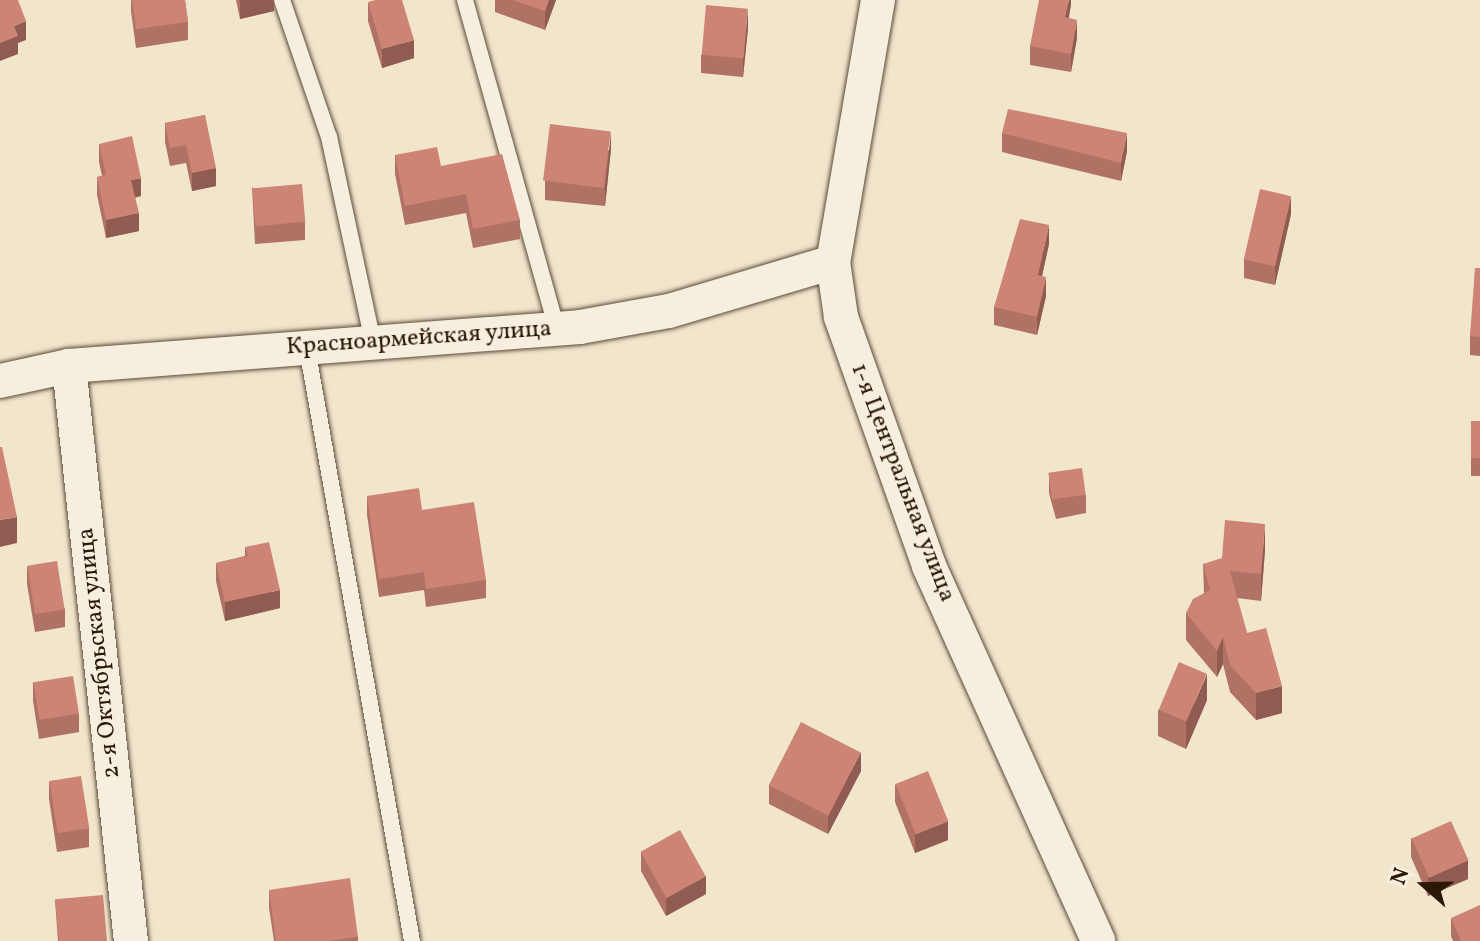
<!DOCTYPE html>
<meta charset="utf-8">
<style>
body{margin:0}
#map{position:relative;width:1480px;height:941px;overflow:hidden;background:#f1e5cc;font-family:Vollkorn,serif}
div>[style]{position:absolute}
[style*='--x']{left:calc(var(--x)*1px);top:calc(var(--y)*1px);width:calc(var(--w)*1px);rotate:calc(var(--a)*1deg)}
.roads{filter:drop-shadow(0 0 2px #5c4b38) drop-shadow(0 0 2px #5c4b38)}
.lane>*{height:16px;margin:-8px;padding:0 8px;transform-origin:8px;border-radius:8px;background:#f6eede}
.street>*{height:34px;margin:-17px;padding:0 17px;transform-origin:17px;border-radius:17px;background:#f6eede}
.wall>*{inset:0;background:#b07265;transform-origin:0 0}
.shaded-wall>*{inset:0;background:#905c52}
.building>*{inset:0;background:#cd8475;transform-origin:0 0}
span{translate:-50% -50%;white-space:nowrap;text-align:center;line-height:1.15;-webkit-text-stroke:8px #f6eede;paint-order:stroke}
.street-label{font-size:24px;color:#2b1806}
.north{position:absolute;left:1384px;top:845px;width:80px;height:80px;-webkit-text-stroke:6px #f6eede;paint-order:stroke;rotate:290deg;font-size:22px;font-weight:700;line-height:32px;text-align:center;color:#2b1806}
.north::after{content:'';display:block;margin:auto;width:28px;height:36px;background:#2b1806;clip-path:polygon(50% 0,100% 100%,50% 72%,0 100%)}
</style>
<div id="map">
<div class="roads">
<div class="lane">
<div style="--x:282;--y:0;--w:145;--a:71.1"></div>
<div style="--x:329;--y:137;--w:211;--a:77.9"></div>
<div style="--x:465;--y:0;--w:342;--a:74.4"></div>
<div style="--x:307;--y:348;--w:602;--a:79.96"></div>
</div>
<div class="street">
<div style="--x:878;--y:0;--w:266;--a:99.7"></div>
<div style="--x:833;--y:262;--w:56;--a:81.7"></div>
<div style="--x:841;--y:317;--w:264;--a:70.5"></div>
<div style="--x:929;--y:566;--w:411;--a:65.7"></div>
<div style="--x:69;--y:366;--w:578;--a:83.85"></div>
<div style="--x:0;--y:381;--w:71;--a:-12.3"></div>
<div style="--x:69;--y:366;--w:512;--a:-4.36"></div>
<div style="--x:580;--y:327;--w:90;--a:-10.2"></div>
<div style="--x:669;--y:311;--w:171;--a:-16.6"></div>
</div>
</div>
<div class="wall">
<div style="clip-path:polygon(131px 0,185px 0,188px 22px,188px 40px,136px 48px,131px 11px)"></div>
<div style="clip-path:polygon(236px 0,274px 0,274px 11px,240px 19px)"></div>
<div style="clip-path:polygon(495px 0,556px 0,545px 30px,495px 12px)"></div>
<div style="clip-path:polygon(1071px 0,1069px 18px,1077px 38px,1071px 72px,1030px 65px,1030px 46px)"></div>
<div style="clip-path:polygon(368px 2px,414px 58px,382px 68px,368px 21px)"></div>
<div style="clip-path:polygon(748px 28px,743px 77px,701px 73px,701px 55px)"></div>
<div style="clip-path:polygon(205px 115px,216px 186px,192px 191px,186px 163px,170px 166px,165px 142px,165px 123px)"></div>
<div style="clip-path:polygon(1002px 133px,1127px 151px,1121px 181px,1002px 152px)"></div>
<div style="clip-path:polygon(99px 144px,141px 196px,135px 198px,139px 231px,106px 238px,97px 195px,97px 177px,102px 176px,99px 162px)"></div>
<div style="clip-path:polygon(611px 149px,605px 206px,545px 200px,545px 181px)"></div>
<div style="clip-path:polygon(395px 155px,441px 166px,520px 220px,520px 239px,473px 248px,466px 213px,405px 225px,395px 174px)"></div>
<div style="clip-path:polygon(252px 187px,305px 222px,305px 240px,255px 244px)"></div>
<div style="clip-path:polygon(1291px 214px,1275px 285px,1244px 278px,1244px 259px)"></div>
<div style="clip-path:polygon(1049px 244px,1042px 276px,1046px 296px,1037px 335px,994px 325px,994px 307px)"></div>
<div style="clip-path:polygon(1480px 268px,1480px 356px,1470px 355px,1470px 336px)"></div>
<div style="left:1471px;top:421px;width:9px;height:55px"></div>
<div style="clip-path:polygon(1049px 474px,1086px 495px,1086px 513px,1056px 519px,1049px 493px)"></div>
<div style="clip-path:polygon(367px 496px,422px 510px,486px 580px,486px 598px,426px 607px,424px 590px,379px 597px,367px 515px)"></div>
<div style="clip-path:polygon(245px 547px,280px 608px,225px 621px,216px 581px,216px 563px,245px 556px)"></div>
<div style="clip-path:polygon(1265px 550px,1261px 601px,1237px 598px,1247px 633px,1282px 713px,1256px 720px,1230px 692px,1223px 664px,1217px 677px,1186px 640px,1186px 613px,1204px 593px,1203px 564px)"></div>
<div style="clip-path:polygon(27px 566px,65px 609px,65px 627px,35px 632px,27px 584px)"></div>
<div style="clip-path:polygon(33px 682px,79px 714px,79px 732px,39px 739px,33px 701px)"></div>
<div style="clip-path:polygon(1207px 700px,1186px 749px,1158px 736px,1158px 710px)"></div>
<div style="clip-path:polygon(861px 771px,828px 834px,769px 804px,769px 785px)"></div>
<div style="clip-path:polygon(49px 781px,89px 828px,89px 847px,57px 852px,49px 799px)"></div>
<div style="clip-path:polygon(895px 784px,948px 840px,915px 853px,895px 802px)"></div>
<div style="clip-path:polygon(1411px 838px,1468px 879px,1428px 896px,1411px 857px)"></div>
<div style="clip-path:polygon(641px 852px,706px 894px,666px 916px,641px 871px)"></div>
<div style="clip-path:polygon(269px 890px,358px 937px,358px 941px,274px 941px,269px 908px)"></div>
<div style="clip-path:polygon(55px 900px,107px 941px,58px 941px)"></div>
<div style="clip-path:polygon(1451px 918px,1480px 941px,1453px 941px,1451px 936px)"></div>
</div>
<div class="shaded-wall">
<div style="clip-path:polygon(240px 0,274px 0,274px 11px,240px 19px)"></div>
<div style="clip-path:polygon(549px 0,556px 0,545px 30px,545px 11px)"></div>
<div style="clip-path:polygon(1069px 0,1071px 0,1071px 5px,1065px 36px,1065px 17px)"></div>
<div style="clip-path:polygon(748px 9px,748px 28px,743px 77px,743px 59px)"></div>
<div style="clip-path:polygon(1077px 20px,1077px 38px,1071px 72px,1071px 54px)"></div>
<div style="clip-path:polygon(26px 21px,26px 40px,18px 43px,18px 54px,0 61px,0 43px,14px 26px)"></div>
<div style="clip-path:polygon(414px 40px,414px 58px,382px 68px,382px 49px)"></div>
<div style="clip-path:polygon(611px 131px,611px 149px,605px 206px,605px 188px)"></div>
<div style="clip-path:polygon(1127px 133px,1127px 151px,1121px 181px,1121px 163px)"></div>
<div style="clip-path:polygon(216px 168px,216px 186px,192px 191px,192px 173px)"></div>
<div style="clip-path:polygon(141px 178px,141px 196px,131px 198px,131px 180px)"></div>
<div style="clip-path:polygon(1291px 196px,1291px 214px,1275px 285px,1275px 266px)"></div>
<div style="clip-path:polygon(139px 213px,139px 231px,106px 238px,106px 220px)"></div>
<div style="clip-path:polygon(1049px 225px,1049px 244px,1038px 294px,1038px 275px)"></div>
<div style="clip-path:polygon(1046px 277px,1046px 296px,1037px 335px,1037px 317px)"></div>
<div style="clip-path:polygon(17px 517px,17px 543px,0 547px,0 520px)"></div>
<div style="clip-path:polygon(1265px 524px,1265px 550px,1261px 601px,1261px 574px)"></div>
<div style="clip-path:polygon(280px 590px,280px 608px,225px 621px,225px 602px)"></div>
<div style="clip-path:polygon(1223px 637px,1223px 664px,1217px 677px,1217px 651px)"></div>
<div style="clip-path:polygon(1207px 674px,1207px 700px,1186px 749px,1186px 722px)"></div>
<div style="clip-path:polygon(1282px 686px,1282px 713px,1256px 720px,1256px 693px)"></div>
<div style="clip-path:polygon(861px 752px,861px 771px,828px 834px,828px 815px)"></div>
<div style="clip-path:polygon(948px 821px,948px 840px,915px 853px,915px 835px)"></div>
<div style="clip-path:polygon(1468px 860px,1468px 879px,1428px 896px,1428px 878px)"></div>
<div style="clip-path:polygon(706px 876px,706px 894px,666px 916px,666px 898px)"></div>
</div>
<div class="building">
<div style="clip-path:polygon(0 0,18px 0,26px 21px,14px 26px,18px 36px,0 43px)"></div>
<div style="clip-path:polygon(132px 0,185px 0,188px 22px,136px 29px)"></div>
<div style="clip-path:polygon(375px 0,402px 0,414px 40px,382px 49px,368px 2px)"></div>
<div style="clip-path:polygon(513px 0,549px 0,545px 11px)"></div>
<div style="clip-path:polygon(1039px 0,1069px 0,1065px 17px,1077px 20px,1071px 54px,1030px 46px)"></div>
<div style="left:706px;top:5px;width:42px;height:50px;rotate:5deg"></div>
<div style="clip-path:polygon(1008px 109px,1127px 133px,1121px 163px,1002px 133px)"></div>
<div style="clip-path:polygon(205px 115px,216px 168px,192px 173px,186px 145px,170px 148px,165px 123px)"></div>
<div style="left:550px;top:124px;width:61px;height:57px;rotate:7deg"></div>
<div style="clip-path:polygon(132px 136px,141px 178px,131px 180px,139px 213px,106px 220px,97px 177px,106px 175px,99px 144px)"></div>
<div style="clip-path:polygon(437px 147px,441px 166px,502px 154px,520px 220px,473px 229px,466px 194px,405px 206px,395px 155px)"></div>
<div style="left:302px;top:184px;width:38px;height:50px;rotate:85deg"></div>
<div style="left:1260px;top:189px;width:32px;height:72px;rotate:13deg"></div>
<div style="clip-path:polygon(1020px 219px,1049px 225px,1038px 275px,1046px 277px,1037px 317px,994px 307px)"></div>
<div style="clip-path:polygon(1475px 268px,1480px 268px,1480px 337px,1470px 336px)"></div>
<div style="left:1471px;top:421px;width:9px;height:37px"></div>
<div style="clip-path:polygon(0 447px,2px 447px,17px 517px,0 520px)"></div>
<div style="left:1082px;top:468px;width:27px;height:34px;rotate:82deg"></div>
<div style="clip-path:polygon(419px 488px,422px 510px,474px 502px,486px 580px,426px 589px,424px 572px,379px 579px,367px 496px)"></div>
<div style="clip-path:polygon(1225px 520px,1265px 524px,1261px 574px,1230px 571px,1247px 633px,1266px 628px,1282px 686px,1256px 693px,1230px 665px,1223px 637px,1217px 651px,1186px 613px,1193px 599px,1210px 590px,1203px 564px,1222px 558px)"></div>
<div style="clip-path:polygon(269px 542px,280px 590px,225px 602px,216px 563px,248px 556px,245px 547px)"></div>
<div style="left:57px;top:561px;width:49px;height:30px;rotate:81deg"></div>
<div style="left:1179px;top:662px;width:30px;height:52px;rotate:23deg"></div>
<div style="left:73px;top:676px;width:38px;height:40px;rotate:81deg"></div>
<div style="left:801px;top:722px;width:67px;height:71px;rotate:27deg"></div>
<div style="left:928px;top:771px;width:54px;height:35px;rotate:68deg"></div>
<div style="left:81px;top:776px;width:53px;height:32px;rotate:81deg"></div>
<div style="left:1451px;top:821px;width:43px;height:43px;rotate:66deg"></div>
<div style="left:680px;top:830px;width:53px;height:45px;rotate:61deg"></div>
<div style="clip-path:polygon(350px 878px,358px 937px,328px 941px,276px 941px,269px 890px)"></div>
<div style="left:103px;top:895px;width:46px;height:48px;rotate:85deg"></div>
<div style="clip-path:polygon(1480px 905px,1480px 941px,1461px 941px,1451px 918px)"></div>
</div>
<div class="street-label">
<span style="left:419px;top:339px;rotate:-4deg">Красноармейская улица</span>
<span style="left:902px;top:483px;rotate:69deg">1-я Центральная улица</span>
<span style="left:100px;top:653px;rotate:-96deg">2-я Октябрьская улица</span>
</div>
<div class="north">N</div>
</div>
